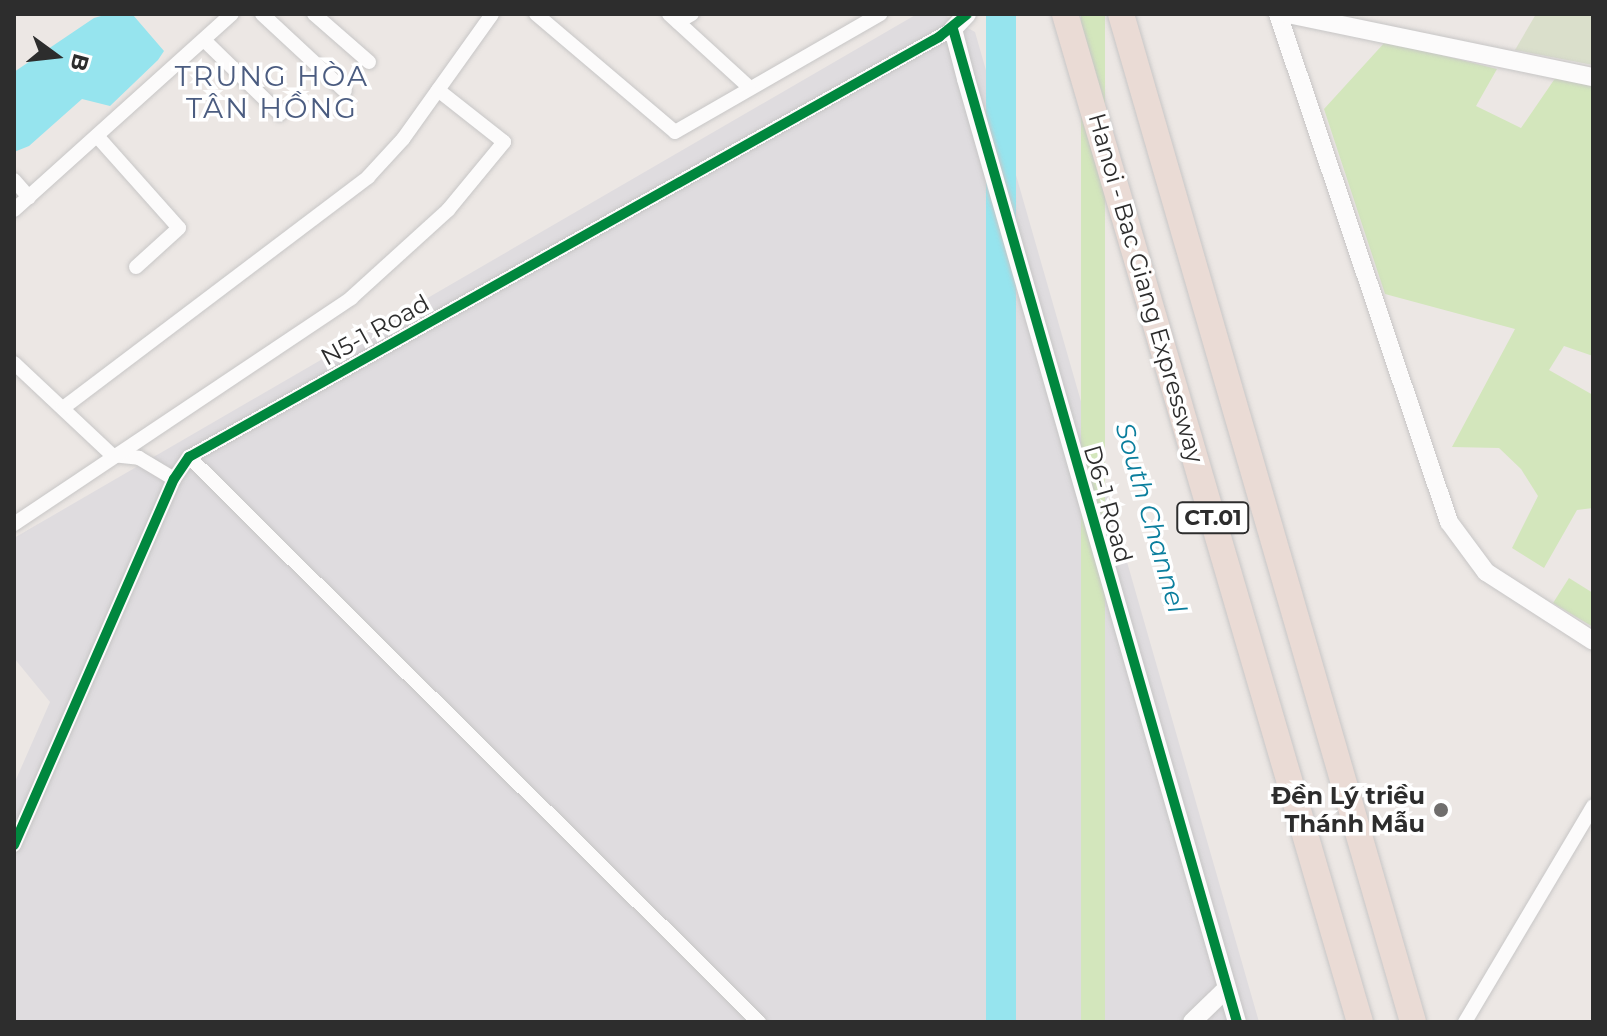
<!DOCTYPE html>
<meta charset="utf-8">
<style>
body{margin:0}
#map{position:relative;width:1607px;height:1036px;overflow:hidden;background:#ece7e4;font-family:Montserrat,sans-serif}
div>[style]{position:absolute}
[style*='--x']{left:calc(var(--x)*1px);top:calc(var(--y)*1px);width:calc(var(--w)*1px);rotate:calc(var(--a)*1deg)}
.industrial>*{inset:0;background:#dfdcdf}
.green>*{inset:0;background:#d3e6bc;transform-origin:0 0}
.cemetery>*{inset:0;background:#dadfcb}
.water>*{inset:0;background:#96e4ee;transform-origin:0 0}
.roads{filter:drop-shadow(0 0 2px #c7c6c6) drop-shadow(0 0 2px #c7c6c6)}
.minor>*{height:14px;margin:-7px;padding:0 7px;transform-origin:7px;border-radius:7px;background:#fcfbfb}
.tertiary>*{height:18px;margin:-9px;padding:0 9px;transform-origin:9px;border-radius:9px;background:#fcfbfb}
.motorway>*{height:26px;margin:-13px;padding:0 13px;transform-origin:13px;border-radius:13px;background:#eadbd5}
.cycleway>*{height:10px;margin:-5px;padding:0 5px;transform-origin:5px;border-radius:5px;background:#00873e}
.dots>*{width:22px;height:22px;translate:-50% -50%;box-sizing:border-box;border:4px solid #fff;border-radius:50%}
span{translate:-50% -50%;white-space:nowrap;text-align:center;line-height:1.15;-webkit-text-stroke:7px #fff;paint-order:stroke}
.shield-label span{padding:2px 6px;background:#fff;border:2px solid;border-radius:6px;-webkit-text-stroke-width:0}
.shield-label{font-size:22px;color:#2d2d2d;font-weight:700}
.street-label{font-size:24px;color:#2d2d2d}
.poi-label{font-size:24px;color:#2d2d2d;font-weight:700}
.right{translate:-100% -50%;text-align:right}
.water-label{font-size:26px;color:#0a7e9d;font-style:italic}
.quarter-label{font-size:28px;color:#4b5c80;letter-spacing:2px}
.frame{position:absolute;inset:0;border:16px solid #2d2d2d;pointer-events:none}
.north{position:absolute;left:16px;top:16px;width:80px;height:80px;-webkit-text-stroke:6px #fff;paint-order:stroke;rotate:105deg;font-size:22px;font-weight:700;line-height:32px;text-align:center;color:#2d2d2d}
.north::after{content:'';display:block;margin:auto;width:28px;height:36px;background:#2d2d2d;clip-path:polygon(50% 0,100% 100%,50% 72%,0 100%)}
</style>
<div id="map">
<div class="industrial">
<div style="clip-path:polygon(917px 14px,943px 14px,975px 32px,1259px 1022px,14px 1022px,14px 784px,50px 702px,14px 658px,14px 538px)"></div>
</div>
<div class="green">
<div style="left:1081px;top:14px;width:24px;height:1050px"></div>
<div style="clip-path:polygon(1386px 41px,1497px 69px,1476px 106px,1521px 128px,1556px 77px,1593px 85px,1593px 356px,1564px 346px,1549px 370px,1593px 395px,1593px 508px,1577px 510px,1544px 568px,1512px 548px,1538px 496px,1521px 469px,1499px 448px,1452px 447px,1515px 329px,1385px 294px,1324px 109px)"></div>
<div style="clip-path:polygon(1569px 578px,1593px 593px,1593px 627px,1553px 603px)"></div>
</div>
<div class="cemetery">
<div style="clip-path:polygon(1536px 14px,1593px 14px,1593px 65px,1515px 50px)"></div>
</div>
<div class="water">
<div style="clip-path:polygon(108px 14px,133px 15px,164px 51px,158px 60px,110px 106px,82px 99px,29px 146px,14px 152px,14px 72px,94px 18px)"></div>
<div style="left:986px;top:14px;width:30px;height:1050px"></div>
</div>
<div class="roads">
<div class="minor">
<div style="--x:262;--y:14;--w:113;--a:42.9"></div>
<div style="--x:314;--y:14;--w:73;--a:41.1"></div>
<div style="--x:536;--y:14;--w:182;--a:40.3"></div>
<div style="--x:675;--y:132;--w:237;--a:-29.9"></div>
<div style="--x:669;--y:14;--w:108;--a:42.4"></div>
<div style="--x:678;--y:22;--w:16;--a:-30"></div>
<div style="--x:204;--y:40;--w:106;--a:44.2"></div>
<div style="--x:97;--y:136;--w:123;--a:48.3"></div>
<div style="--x:179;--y:228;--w:58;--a:137.8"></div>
<div style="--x:14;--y:180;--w:23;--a:49"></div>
<div style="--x:14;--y:210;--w:293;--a:-42"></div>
<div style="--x:14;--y:363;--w:134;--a:43.2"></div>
<div style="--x:112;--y:455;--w:27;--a:6"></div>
<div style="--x:139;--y:458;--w:41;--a:31"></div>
<div style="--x:63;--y:408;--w:383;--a:-37.1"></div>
<div style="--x:368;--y:177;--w:52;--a:-47.4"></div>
<div style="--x:403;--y:139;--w:153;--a:-54.5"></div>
<div style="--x:189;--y:457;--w:803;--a:44.75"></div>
<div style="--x:14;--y:524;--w:406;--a:-33.8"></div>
<div style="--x:351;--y:298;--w:131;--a:-42.2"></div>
<div style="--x:448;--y:210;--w:88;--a:-50.5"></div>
<div style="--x:504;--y:142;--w:84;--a:-141.8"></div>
<div style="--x:14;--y:845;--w:399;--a:-66.4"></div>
<div style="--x:174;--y:479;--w:27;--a:-56"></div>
<div style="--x:189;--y:457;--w:876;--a:-29.26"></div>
<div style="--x:1465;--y:1022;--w:251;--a:-59.3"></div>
</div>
<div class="tertiary">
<div style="--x:967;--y:14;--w:21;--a:133"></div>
<div style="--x:953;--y:29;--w:52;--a:75.4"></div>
<div style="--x:966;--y:79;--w:981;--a:73.97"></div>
<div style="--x:1278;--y:14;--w:536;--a:71.4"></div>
<div style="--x:1449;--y:522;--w:62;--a:53.5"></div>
<div style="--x:1486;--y:572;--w:127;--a:32.8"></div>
<div style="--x:1288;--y:14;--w:311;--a:11.7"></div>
<div style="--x:1192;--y:1022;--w:47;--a:-44.1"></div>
</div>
<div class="motorway">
<div style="--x:1065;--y:14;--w:1050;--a:73.69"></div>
<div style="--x:1121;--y:14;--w:1049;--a:73.84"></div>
</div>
</div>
<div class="cycleway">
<div style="--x:953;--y:29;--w:1033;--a:74.04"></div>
<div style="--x:14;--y:845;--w:399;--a:-66.4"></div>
<div style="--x:174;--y:479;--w:27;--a:-56"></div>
<div style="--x:189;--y:457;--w:860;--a:-29.25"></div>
<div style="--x:939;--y:37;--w:36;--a:-39"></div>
</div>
<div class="dots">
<div style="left:1441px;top:810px;background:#706e6d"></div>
</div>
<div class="shield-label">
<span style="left:1213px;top:518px">CT.01</span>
</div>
<div class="street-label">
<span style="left:1146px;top:288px;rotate:74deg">Hanoi - Bac Giang Expressway</span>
<span style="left:375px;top:330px;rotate:-29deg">N5-1 Road</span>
<span style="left:1108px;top:504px;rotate:74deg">D6-1 Road</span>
</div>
<div class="poi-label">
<span class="right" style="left:1425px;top:810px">Đền Lý triều<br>Thánh Mẫu</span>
</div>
<div class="water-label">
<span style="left:1150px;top:518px;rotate:74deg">South Channel</span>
</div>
<div class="quarter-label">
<span style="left:272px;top:92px">TRUNG HÒA<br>TÂN HỒNG</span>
</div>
<div class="frame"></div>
<div class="north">B</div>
</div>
